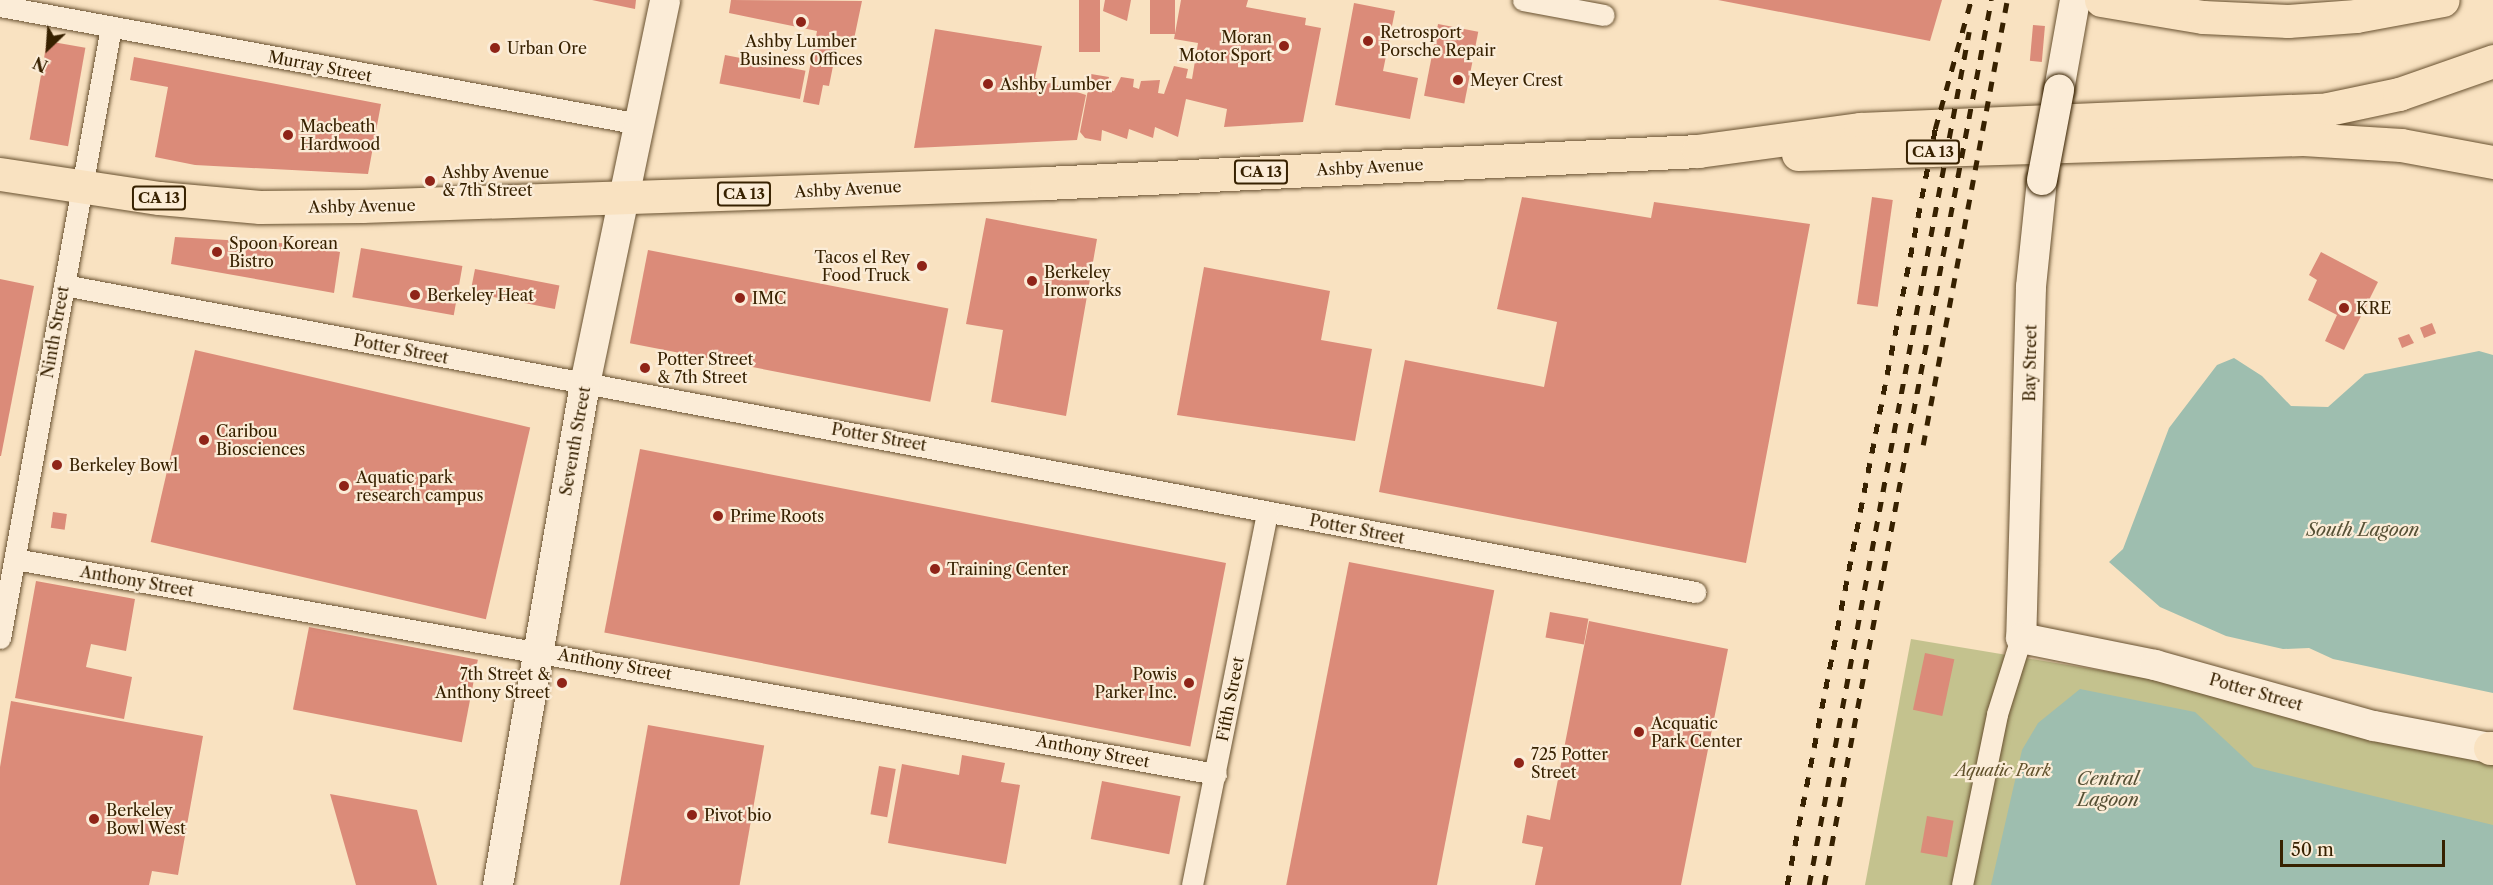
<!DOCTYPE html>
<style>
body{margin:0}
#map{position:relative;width:2493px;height:885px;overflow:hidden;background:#f9e2c1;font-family:"Libre Caslon Text",serif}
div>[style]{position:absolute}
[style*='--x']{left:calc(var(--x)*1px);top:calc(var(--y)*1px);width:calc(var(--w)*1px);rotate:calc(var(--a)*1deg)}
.green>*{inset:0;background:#c4c28e}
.water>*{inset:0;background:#9ebeaf}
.building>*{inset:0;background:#db8b79;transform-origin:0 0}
.roads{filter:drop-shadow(0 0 2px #685130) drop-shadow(0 0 2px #685130)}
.street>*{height:21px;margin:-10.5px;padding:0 10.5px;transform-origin:10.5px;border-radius:10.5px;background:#fbecd7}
.secondary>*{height:30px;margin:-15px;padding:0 15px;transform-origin:15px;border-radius:15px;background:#fbecd7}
.primary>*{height:33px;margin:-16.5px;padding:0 16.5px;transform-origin:16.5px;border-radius:16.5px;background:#f9e2c1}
.highway>*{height:33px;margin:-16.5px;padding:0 16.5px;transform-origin:16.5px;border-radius:16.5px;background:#f9e2c1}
.rail>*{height:4.5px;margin-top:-2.25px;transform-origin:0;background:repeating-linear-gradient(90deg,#372100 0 10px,transparent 0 20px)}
.bridges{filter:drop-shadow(0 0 2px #372100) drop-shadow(0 0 2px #372100)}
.secondary-bridge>*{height:30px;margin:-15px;padding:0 15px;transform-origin:15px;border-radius:15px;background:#fbecd7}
.dots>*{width:16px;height:16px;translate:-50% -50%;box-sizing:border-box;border:3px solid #fbecd7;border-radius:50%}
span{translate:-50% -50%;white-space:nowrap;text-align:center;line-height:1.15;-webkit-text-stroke:4.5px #fbecd7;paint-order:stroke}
.shield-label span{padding:2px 4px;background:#fbecd7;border:2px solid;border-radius:4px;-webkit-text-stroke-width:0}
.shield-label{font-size:15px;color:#372100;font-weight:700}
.poi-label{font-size:16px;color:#372100}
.left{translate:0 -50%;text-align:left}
.right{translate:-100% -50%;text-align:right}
.street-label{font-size:16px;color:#372100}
.park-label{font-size:16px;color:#61512b;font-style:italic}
.water-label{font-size:18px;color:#565035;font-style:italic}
.north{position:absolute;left:18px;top:18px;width:60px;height:60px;-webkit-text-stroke:4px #fbecd7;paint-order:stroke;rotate:205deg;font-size:16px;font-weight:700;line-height:24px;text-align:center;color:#372100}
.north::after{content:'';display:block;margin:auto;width:21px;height:27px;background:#372100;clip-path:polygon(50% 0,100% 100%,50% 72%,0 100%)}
.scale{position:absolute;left:2280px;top:840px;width:165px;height:27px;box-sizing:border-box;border:3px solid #372100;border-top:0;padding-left:8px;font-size:18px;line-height:21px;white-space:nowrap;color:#372100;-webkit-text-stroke:4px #fbecd7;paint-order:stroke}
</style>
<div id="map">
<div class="green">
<div style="clip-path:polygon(1911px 639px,2170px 682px,2493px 761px,2493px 885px,1865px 885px)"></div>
</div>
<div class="water">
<div style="clip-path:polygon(2479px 351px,2493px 355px,2493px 693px,2333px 659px,2309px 648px,2283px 649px,2226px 636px,2160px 607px,2109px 562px,2123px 549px,2169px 428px,2217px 365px,2234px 358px,2262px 376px,2291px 406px,2328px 407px,2365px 374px)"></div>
<div style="clip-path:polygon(2080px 689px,2195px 712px,2254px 767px,2493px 825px,2493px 885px,1991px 885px,2022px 750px,2038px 723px)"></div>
</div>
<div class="building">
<div style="clip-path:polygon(592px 0,636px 0,635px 9px)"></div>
<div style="clip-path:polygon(731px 0,862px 1px,854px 39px,839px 36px,829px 86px,823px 85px,819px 105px,803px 102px,817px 31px,729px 13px)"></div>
<div style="left:1079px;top:0;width:21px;height:52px"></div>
<div style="clip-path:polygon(1105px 0,1131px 0,1127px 21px,1103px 11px)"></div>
<div style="left:1150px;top:0;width:25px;height:34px"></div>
<div style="clip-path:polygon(1181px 0,1248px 0,1246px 7px,1306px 18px,1305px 25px,1321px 28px,1303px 122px,1224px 127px,1227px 109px,1186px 99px,1178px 137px,1155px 127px,1153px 138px,1129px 129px,1127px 139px,1102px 130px,1101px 141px,1085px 138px,1080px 132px,1091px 74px,1109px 77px,1106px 90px,1114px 91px,1121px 77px,1134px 79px,1133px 87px,1139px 89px,1141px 81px,1160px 80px,1158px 93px,1164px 94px,1174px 66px,1188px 69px,1186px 78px,1192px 79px,1198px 43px,1174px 39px)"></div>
<div style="clip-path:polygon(1718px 0,1942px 0,1930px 41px)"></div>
<div style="clip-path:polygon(1354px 3px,1395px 11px,1383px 71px,1418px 78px,1410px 119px,1335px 105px)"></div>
<div style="left:1438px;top:24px;width:41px;height:73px;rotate:11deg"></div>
<div style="left:2033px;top:25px;width:12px;height:36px;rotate:5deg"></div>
<div style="clip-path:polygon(935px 29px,1042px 46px,1035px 78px,1086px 95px,1077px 140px,914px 148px)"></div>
<div style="left:47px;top:41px;width:39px;height:100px;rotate:10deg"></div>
<div style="left:725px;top:55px;width:82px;height:29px;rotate:11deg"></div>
<div style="clip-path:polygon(134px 57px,381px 104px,368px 174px,195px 165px,155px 157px,168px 87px,130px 80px)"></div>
<div style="clip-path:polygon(1522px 197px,1651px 218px,1654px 202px,1810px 224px,1746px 563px,1379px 492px,1405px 360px,1544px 387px,1557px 322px,1497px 309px)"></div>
<div style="left:1872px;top:197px;width:21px;height:108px;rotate:8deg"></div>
<div style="clip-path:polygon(986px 218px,1097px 239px,1066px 416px,991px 402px,1003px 330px,966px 324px)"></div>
<div style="clip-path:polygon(175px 237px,314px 245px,340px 252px,334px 293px,171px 264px)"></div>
<div style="left:361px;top:248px;width:103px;height:50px;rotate:10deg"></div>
<div style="left:648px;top:250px;width:306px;height:95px;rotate:11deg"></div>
<div style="clip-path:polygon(2321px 252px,2378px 282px,2344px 350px,2325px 341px,2337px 315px,2308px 300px,2317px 280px,2309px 275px)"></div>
<div style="clip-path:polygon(1204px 267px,1330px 291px,1321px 340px,1372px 349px,1355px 441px,1177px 415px)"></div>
<div style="left:475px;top:269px;width:86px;height:24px;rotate:11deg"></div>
<div style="clip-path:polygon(0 279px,34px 286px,1px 456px,0 456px)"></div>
<div style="left:2432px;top:323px;width:11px;height:13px;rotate:68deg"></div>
<div style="clip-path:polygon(2409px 334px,2414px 343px,2402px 348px,2398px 338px)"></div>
<div style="left:195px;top:350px;width:344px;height:197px;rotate:13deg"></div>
<div style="left:640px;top:449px;width:597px;height:187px;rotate:11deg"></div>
<div style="left:53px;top:512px;width:14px;height:16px;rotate:8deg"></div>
<div style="left:1349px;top:562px;width:148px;height:329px;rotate:11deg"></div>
<div style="clip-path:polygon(36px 581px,135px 599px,126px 651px,91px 644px,86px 667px,132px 677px,124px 719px,15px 698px)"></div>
<div style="left:1550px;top:612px;width:39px;height:26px;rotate:10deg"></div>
<div style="clip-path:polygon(1589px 621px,1728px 649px,1681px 885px,1535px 885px,1543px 847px,1522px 843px,1527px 815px,1550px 820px)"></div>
<div style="left:309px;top:627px;width:172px;height:84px;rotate:11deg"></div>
<div style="left:1925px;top:653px;width:30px;height:58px;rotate:12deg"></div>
<div style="clip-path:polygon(11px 701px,203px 736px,178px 875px,152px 871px,149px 885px,0 885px,0 767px)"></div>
<div style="left:648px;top:725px;width:118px;height:163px;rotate:10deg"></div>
<div style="clip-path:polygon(962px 755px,1005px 763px,1001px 782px,1020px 785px,1006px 864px,888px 843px,902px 764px,959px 775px)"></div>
<div style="left:879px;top:766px;width:17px;height:49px;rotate:10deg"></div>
<div style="left:1102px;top:781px;width:80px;height:59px;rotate:11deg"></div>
<div style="clip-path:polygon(330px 794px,417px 810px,437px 885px,356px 885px)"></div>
<div style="left:1927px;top:816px;width:27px;height:37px;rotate:10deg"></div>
</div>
<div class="roads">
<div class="street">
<div style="--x:1523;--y:0;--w:82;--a:10.5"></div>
<div style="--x:0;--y:6;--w:651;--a:10.45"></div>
<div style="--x:64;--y:285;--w:1660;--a:10.66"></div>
<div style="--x:15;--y:559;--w:1220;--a:10.15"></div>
<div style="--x:0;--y:638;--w:621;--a:-79.7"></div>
<div style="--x:1192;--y:885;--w:379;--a:-78.6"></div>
<div style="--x:1962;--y:885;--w:175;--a:-78.4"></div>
<div style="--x:1997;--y:714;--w:80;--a:-72.5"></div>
</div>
<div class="secondary">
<div style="--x:2059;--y:90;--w:91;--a:-79.9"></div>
<div style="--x:2042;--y:180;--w:108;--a:95.9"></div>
<div style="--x:2031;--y:287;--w:351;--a:91.6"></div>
<div style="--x:2021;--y:638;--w:137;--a:11.4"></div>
<div style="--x:2155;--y:665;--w:227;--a:15.6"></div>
<div style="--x:2374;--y:726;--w:118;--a:10.7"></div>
<div style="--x:498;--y:885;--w:508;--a:-80.15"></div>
<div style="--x:585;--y:384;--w:392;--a:-78.2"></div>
</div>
<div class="primary">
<div style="--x:0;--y:174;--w:161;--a:8.6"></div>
<div style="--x:159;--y:198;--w:101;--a:5.1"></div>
<div style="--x:260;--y:207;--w:102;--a:-0.6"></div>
<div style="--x:362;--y:206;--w:684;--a:-1.93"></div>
<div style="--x:1046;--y:183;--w:653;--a:-2.81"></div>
</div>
<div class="highway">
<div style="--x:2101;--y:0;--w:103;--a:9.5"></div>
<div style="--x:2203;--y:17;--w:85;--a:2.7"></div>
<div style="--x:2288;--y:21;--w:68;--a:-4.2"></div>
<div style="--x:2356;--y:16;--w:88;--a:-10.4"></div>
<div style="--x:1698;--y:151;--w:163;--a:-7.7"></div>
<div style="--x:1860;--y:129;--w:468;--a:-2.4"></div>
<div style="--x:2328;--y:109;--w:73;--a:-11.9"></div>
<div style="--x:2399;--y:94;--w:100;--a:-19.3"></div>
<div style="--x:1798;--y:154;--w:505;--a:-1.7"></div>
<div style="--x:2303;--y:139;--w:98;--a:3.5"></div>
<div style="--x:2401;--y:145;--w:94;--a:10.5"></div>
<div style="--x:2490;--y:748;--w:3;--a:0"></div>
</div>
</div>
<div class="rail">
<div style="--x:1923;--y:445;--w:453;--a:-79.3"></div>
<div style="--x:1787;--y:885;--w:770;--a:-78.92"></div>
<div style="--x:1935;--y:129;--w:134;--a:-74.4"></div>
<div style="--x:1809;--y:885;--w:868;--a:-79.38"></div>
<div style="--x:1824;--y:885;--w:901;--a:-79.31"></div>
</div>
<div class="bridges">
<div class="secondary-bridge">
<div style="--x:2042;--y:180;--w:92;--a:-79.3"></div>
</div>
</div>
<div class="dots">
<div style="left:801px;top:22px;background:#8f2418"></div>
<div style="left:1368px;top:41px;background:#8f2418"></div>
<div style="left:1284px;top:46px;background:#8f2418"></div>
<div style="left:495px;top:48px;background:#8f2418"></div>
<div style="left:1458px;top:80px;background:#8f2418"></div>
<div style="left:988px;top:84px;background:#8f2418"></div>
<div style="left:288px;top:135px;background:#8f2418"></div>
<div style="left:430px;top:181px;background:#8f2418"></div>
<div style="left:217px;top:252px;background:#8f2418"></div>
<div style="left:922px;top:266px;background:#8f2418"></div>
<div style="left:1032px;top:281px;background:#8f2418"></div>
<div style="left:415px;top:295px;background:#8f2418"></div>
<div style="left:740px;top:298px;background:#8f2418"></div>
<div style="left:2344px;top:308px;background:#8f2418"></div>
<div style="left:645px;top:368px;background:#8f2418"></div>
<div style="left:204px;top:440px;background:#8f2418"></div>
<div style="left:57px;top:465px;background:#8f2418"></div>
<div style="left:344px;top:486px;background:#8f2418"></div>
<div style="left:718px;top:516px;background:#8f2418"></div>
<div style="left:935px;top:569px;background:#8f2418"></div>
<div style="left:562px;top:683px;background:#8f2418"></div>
<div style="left:1189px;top:683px;background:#8f2418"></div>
<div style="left:1639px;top:732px;background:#8f2418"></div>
<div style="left:1519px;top:763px;background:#8f2418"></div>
<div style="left:692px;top:815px;background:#8f2418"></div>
<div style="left:94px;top:819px;background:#8f2418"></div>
</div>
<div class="shield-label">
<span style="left:1933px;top:152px">CA 13</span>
<span style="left:1261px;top:172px">CA 13</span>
<span style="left:744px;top:194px">CA 13</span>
<span style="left:159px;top:198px">CA 13</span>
</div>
<div class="poi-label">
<span class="left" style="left:1380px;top:41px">Retrosport<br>Porsche Repair</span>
<span class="right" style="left:1272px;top:46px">Moran<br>Motor Sport</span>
<span style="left:801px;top:50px">Ashby Lumber<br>Business Offices</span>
<span class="left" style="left:507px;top:48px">Urban Ore</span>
<span class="left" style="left:1470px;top:80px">Meyer Crest</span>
<span class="left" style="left:1000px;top:84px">Ashby Lumber</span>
<span class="left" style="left:300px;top:135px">Macbeath<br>Hardwood</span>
<span class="left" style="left:442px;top:181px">Ashby Avenue<br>&amp; 7th Street</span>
<span class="left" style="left:229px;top:252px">Spoon Korean<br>Bistro</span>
<span class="right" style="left:910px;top:266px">Tacos el Rey<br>Food Truck</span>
<span class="left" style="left:1044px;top:281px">Berkeley<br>Ironworks</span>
<span class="left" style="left:427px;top:295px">Berkeley Heat</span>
<span class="left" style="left:752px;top:298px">IMC</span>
<span class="left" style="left:2356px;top:308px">KRE</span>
<span class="left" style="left:657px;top:368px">Potter Street<br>&amp; 7th Street</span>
<span class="left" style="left:216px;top:440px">Caribou<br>Biosciences</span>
<span class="left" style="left:69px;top:465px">Berkeley Bowl</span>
<span class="left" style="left:356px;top:486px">Aquatic park<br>research campus</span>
<span class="left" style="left:730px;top:516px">Prime Roots</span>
<span class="left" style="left:947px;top:569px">Training Center</span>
<span class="right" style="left:550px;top:683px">7th Street &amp;<br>Anthony Street</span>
<span class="right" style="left:1177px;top:683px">Powis<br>Parker Inc.</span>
<span class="left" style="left:1651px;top:732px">Acquatic<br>Park Center</span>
<span class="left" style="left:1531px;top:763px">725 Potter<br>Street</span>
<span class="left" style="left:106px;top:819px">Berkeley<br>Bowl West</span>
<span class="left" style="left:704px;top:815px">Pivot bio</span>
</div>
<div class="street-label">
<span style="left:320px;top:66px;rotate:11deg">Murray Street</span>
<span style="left:1370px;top:167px;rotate:-3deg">Ashby Avenue</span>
<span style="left:848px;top:189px;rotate:-3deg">Ashby Avenue</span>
<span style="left:362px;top:206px;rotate:-1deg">Ashby Avenue</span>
<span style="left:55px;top:332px;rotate:-80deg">Ninth Street</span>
<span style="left:401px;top:349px;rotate:11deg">Potter Street</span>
<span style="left:2030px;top:363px;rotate:-89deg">Bay Street</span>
<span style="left:879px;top:437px;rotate:10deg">Potter Street</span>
<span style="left:575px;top:441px;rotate:-80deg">Seventh Street</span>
<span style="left:1357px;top:529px;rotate:11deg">Potter Street</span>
<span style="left:137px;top:581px;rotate:10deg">Anthony Street</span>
<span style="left:615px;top:664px;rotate:10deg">Anthony Street</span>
<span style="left:2256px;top:692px;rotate:16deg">Potter Street</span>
<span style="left:1230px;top:699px;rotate:-79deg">Fifth Street</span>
<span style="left:1093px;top:751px;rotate:11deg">Anthony Street</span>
</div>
<div class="park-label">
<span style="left:2003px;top:770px">Aquatic Park</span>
</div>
<div class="water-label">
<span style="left:2363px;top:530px">South Lagoon</span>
<span style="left:2108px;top:790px">Central<br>Lagoon</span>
</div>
<div class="north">N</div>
<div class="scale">50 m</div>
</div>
